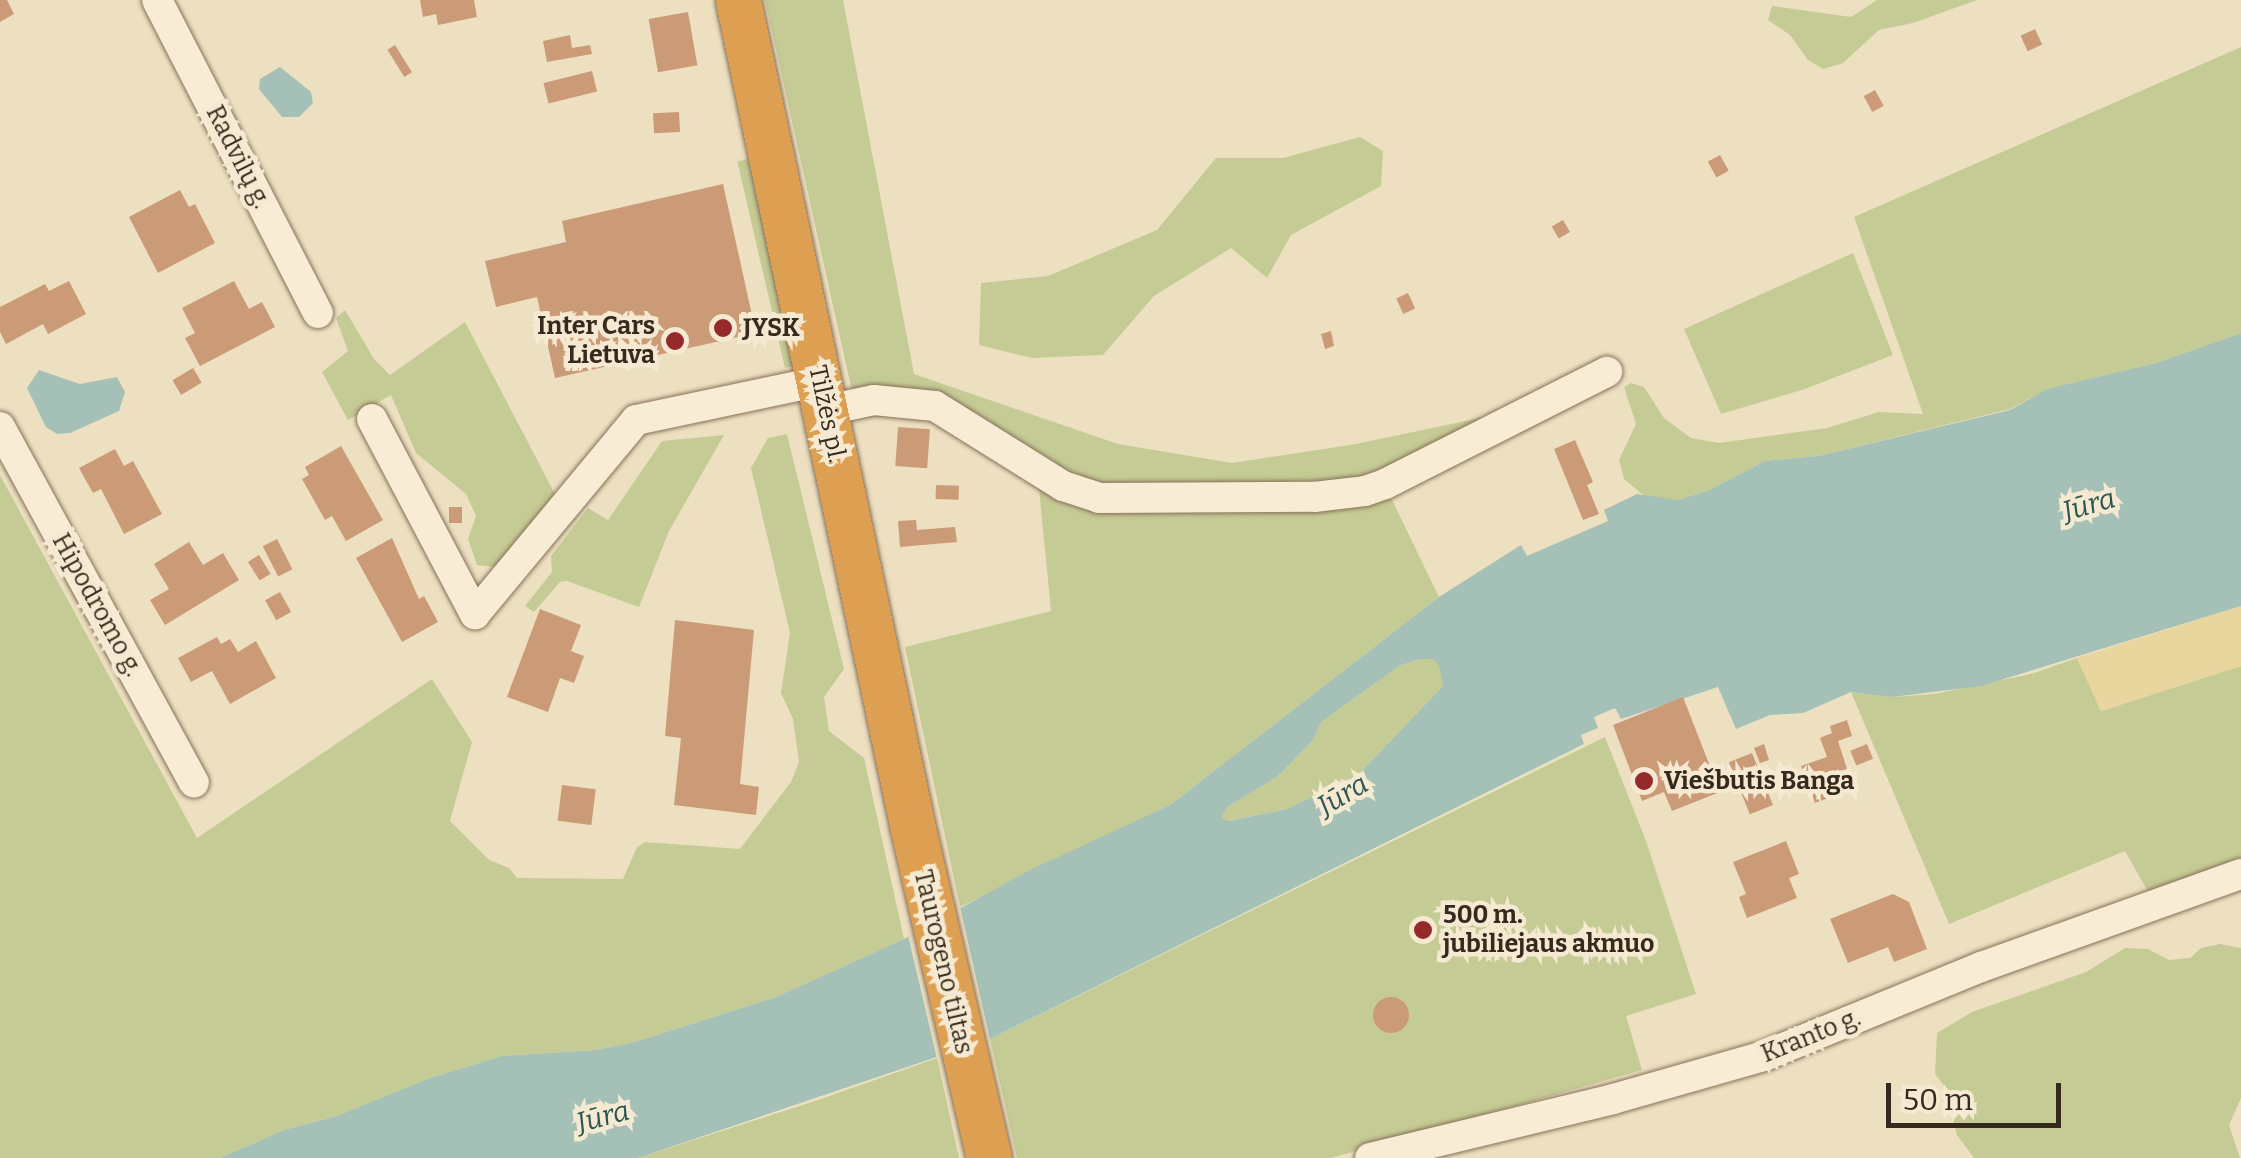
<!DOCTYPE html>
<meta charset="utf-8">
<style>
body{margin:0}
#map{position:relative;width:2241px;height:1158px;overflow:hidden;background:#ede0c1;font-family:Bitter,serif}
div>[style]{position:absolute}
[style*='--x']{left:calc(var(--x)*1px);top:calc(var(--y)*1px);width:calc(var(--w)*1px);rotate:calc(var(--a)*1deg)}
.green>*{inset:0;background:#c5cb95;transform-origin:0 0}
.sand>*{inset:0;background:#e9d59e}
.water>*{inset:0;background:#a4c0b7}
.pier>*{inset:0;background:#ede0c1}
.building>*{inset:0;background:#cb9a77;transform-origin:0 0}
.round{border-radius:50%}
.roads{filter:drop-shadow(0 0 2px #877159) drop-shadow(0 0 2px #877159)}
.minor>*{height:30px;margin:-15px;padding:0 15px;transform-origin:15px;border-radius:15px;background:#f8edd4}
.highway>*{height:45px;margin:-22.5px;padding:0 22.5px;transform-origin:22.5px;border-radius:22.5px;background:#dd9f52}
.dots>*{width:28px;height:28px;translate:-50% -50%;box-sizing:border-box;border:5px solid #f5ead1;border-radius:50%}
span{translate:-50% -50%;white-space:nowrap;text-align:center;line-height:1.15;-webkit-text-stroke:9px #f5ead1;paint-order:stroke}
.street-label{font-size:25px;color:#36291d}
.poi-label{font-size:25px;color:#36291d;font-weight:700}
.right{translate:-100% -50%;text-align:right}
.left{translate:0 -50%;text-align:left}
.water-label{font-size:28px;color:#2c5653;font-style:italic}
.scale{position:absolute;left:1886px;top:1083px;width:175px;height:45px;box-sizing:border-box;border:5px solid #36291d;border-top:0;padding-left:12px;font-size:30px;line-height:35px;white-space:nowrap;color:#36291d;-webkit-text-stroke:8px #f5ead1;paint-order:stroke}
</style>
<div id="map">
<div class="green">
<div style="clip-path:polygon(765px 0,843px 0,914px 374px,1118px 444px,1232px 463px,1356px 444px,1494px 415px,1380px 475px,1439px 597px,1170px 805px,960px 907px,905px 647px,1051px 611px,1039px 489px,938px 419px,920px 414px,858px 418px)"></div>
<div style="clip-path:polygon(1877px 0,1977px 0,1913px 23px,1879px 30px,1843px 63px,1823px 69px,1808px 60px,1790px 35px,1768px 20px,1772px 6px,1851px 17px)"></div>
<div style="clip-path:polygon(2241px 47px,2241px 333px,2156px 363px,2048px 389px,2010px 409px,1818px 456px,1765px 461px,1707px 491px,1677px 500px,1648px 499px,1624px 479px,1619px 460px,1636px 424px,1624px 387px,1631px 383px,1644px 387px,1664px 418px,1691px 438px,1719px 443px,1827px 428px,1879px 412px,1923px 414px,1854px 217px)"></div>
<div style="clip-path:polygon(1360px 137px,1383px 151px,1381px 186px,1291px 235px,1267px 278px,1231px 248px,1154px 296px,1103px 355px,1032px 358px,979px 345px,981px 283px,1048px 276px,1157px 230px,1216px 158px,1283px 158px)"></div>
<div style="left:748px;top:159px;width:212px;height:11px;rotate:77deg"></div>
<div style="clip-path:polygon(1853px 253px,1893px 355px,1802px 390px,1721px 414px,1684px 329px)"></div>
<div style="clip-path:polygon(345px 310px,374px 359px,390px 375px,465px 322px,555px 494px,495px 567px,477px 565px,468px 539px,476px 516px,466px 494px,416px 453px,391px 395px,348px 420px,322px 372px,348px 351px,336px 318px)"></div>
<div style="clip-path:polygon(787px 434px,844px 669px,824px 697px,829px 731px,864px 758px,904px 939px,776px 997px,635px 1042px,596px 1050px,502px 1056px,427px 1079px,337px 1116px,284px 1130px,220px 1158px,0 1158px,0 475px,197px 838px,432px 679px,472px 742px,450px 821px,489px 860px,509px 868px,517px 878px,623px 879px,637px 847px,645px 842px,740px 849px,791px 782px,799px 762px,793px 719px,781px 693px,790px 633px,751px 468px,768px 438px)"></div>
<div style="clip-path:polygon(724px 435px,669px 531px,639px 607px,567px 581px,560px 582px,534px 612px,525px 606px,552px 572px,551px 556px,588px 508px,608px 520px,662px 441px)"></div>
<div style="clip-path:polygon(2077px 658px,2101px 711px,2241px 666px,2241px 873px,2156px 906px,2125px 851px,1949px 924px,1851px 692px,1892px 697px,1934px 694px,2031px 674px)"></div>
<div style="clip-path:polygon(1420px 659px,1433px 659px,1439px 666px,1443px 686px,1359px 774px,1287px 809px,1228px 821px,1221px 818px,1227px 807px,1277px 777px,1313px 740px,1321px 722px,1399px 666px)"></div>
<div style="clip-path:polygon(1605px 737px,1646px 841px,1696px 994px,1626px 1016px,1642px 1070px,1331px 1158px,1017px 1158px,990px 1039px)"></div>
<div style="clip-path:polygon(2220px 944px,2241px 948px,2241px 1098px,2229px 1125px,2240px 1158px,1974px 1158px,1957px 1135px,1947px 1090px,1935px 1074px,1937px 1033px,1972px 1012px,2086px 972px,2125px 948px,2148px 949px,2169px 960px,2190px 958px,2201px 948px)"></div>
<div style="clip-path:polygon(937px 1058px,959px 1158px,638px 1158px,818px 1100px)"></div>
</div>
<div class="sand">
<div style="clip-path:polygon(2241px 606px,2241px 666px,2101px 711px,2077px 658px)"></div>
</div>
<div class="water">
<div style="clip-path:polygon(280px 67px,311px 92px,313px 103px,299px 117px,282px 117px,259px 89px,260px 79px)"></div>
<div style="clip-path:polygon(evenodd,2241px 333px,2241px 606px,1981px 686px,1892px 697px,1851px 692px,1803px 713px,1770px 715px,1736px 729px,1718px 687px,1621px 719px,1615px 708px,1594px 717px,1598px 728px,1581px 735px,1584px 744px,990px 1039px,638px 1158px,220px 1158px,284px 1130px,337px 1116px,427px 1079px,502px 1056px,596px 1050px,635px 1042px,776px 997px,904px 939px,1030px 870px,1170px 805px,1439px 597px,1521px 545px,1527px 556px,1608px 521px,1604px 510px,1637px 494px,1677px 500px,1707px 491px,1765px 461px,1818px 456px,2010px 410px,2047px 389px,2156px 363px,2241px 333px,1420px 659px,1433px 659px,1439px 666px,1443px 686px,1359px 774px,1287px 809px,1229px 821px,1221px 818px,1227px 807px,1277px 777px,1313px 740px,1321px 722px,1399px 666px,1420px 659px)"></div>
<div style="clip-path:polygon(39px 370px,80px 384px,117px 377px,125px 392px,119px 411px,70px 433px,57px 434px,46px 427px,27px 388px)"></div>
</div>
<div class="pier">
<div style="clip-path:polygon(959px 902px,991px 1044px,938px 1063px,907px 931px)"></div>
</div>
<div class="building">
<div style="clip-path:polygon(0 0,7px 0,14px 14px,0 22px)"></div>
<div style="clip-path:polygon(420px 0,474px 0,477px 17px,438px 25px,436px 14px,423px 17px)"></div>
<div style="left:688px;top:12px;width:54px;height:40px;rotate:80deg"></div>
<div style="left:2035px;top:29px;width:17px;height:16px;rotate:65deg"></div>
<div style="clip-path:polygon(570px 35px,572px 48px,590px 45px,592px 54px,547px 62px,543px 41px)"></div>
<div style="left:395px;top:45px;width:32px;height:9px;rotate:58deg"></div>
<div style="left:592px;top:71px;width:21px;height:50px;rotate:76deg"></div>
<div style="left:1875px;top:90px;width:18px;height:13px;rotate:61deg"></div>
<div style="left:679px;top:112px;width:20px;height:26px;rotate:87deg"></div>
<div style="left:1720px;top:155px;width:18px;height:14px;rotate:61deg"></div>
<div style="clip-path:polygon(723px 184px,756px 333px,555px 378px,537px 297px,496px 307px,485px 261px,566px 242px,562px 221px)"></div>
<div style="clip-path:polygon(180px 190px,189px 207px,195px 204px,215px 243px,158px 273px,129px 217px)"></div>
<div style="left:1563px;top:220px;width:14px;height:13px;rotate:60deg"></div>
<div style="clip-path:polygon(69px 281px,86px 314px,48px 334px,43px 324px,6px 344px,0 332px,0 307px,45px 284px,49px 291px)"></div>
<div style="clip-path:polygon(234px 281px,249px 309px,262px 302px,275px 327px,200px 366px,185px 338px,195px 333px,182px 308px)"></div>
<div style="left:1408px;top:293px;width:17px;height:13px;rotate:65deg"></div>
<div style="clip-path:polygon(1331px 331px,1334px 346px,1325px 349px,1321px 334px)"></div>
<div style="left:193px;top:368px;width:17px;height:24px;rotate:59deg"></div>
<div style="left:898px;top:427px;width:32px;height:39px;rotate:4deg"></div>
<div style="clip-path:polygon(1575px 440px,1593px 482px,1587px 485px,1599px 514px,1583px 520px,1554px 449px)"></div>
<div style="clip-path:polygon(341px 446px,383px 520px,346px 541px,332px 516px,325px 520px,302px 479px,309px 475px,305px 467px)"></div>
<div style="clip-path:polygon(115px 449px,124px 466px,133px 461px,162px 514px,124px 534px,101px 489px,93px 493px,79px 468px)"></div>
<div style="left:936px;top:485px;width:23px;height:14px;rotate:2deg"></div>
<div style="left:449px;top:507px;width:13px;height:16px"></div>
<div style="clip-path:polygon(916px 520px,917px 530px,955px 527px,957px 542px,900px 547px,898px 521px)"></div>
<div style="clip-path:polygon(392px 538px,419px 599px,424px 596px,438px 622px,402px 642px,356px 558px)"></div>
<div style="left:277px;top:539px;width:34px;height:16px;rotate:63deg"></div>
<div style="clip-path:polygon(189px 542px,203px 565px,223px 553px,239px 580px,165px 625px,150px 600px,169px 589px,154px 564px)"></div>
<div style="left:259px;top:555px;width:22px;height:13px;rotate:58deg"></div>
<div style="left:280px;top:592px;width:23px;height:17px;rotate:61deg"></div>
<div style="clip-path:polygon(540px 609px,581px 625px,571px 651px,584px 656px,574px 683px,560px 678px,548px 712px,507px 697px)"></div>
<div style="clip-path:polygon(675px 620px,754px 630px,740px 784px,759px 787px,756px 815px,674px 805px,681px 738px,665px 736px)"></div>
<div style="clip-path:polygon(217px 637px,221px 644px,230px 639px,238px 652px,256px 641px,276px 678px,230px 704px,212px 671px,191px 682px,178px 658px)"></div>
<div style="clip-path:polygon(1683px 697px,1720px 792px,1672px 811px,1664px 792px,1642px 801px,1613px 725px)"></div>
<div style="clip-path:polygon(1847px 720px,1852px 736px,1838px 741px,1847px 769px,1835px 773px,1842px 793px,1815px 803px,1801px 766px,1827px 757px,1820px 738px,1832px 733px,1830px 726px)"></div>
<div style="clip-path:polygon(1764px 744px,1769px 760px,1760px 763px,1754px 748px)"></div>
<div style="left:1867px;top:744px;width:16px;height:18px;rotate:68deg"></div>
<div style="left:1752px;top:753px;width:56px;height:25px;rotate:68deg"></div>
<div style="left:562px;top:785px;width:34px;height:36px;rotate:7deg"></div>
<div style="clip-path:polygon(1786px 841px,1799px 874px,1789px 878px,1797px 898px,1747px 918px,1739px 897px,1746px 894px,1733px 862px)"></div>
<div style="clip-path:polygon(1893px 894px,1909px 902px,1927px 949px,1894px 962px,1888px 947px,1848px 963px,1830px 919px)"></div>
<div class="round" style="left:1373px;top:997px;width:36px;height:36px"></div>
</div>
<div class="roads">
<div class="minor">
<div style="--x:157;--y:0;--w:352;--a:62.8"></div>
<div style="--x:827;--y:410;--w:48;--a:-12"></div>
<div style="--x:874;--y:400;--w:61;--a:5.6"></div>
<div style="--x:935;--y:406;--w:151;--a:32"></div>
<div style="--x:1063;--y:486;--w:38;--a:18"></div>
<div style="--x:1099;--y:498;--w:215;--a:-0.3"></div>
<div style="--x:1314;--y:497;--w:51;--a:-6.7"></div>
<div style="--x:1365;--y:491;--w:21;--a:-19"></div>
<div style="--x:1385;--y:484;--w:249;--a:-26.8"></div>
<div style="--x:372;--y:419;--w:221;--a:62.2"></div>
<div style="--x:475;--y:614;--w:252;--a:-50.3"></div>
<div style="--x:636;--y:420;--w:189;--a:-11.9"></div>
<div style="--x:0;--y:427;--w:405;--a:61.4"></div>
<div style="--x:1370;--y:1158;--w:250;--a:-13.6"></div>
<div style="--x:1613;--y:1099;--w:157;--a:-15.9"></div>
<div style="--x:1764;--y:1056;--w:235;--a:-22.3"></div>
<div style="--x:1981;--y:967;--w:276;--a:-19.7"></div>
</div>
<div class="highway">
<div style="--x:738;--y:0;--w:847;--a:78.08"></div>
<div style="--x:913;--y:829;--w:338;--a:77"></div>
</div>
</div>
<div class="dots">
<div style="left:723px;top:328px;background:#952a2a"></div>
<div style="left:675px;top:341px;background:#952a2a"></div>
<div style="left:1644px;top:781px;background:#952a2a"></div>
<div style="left:1423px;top:930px;background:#952a2a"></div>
</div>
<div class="street-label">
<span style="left:238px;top:157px;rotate:63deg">Radvilų g.</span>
<span style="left:827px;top:414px;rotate:78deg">Tilžės pl.</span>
<span style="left:97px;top:605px;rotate:61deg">Hipodromo g.</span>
<span style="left:943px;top:962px;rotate:77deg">Taurogeno tiltas</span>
<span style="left:1811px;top:1036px;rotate:-22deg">Kranto g.</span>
</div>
<div class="poi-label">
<span class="right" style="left:655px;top:341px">Inter Cars<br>Lietuva</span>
<span class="left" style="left:743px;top:328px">JYSK</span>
<span class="left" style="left:1664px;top:781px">Viešbutis Banga</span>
<span class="left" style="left:1443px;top:930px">500 m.<br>jubiliejaus akmuo</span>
</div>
<div class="water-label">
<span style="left:2089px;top:505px;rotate:-16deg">Jūra</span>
<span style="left:1343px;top:795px;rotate:-31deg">Jūra</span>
<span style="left:603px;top:1117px;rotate:-15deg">Jūra</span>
</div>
<div class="scale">50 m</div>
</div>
